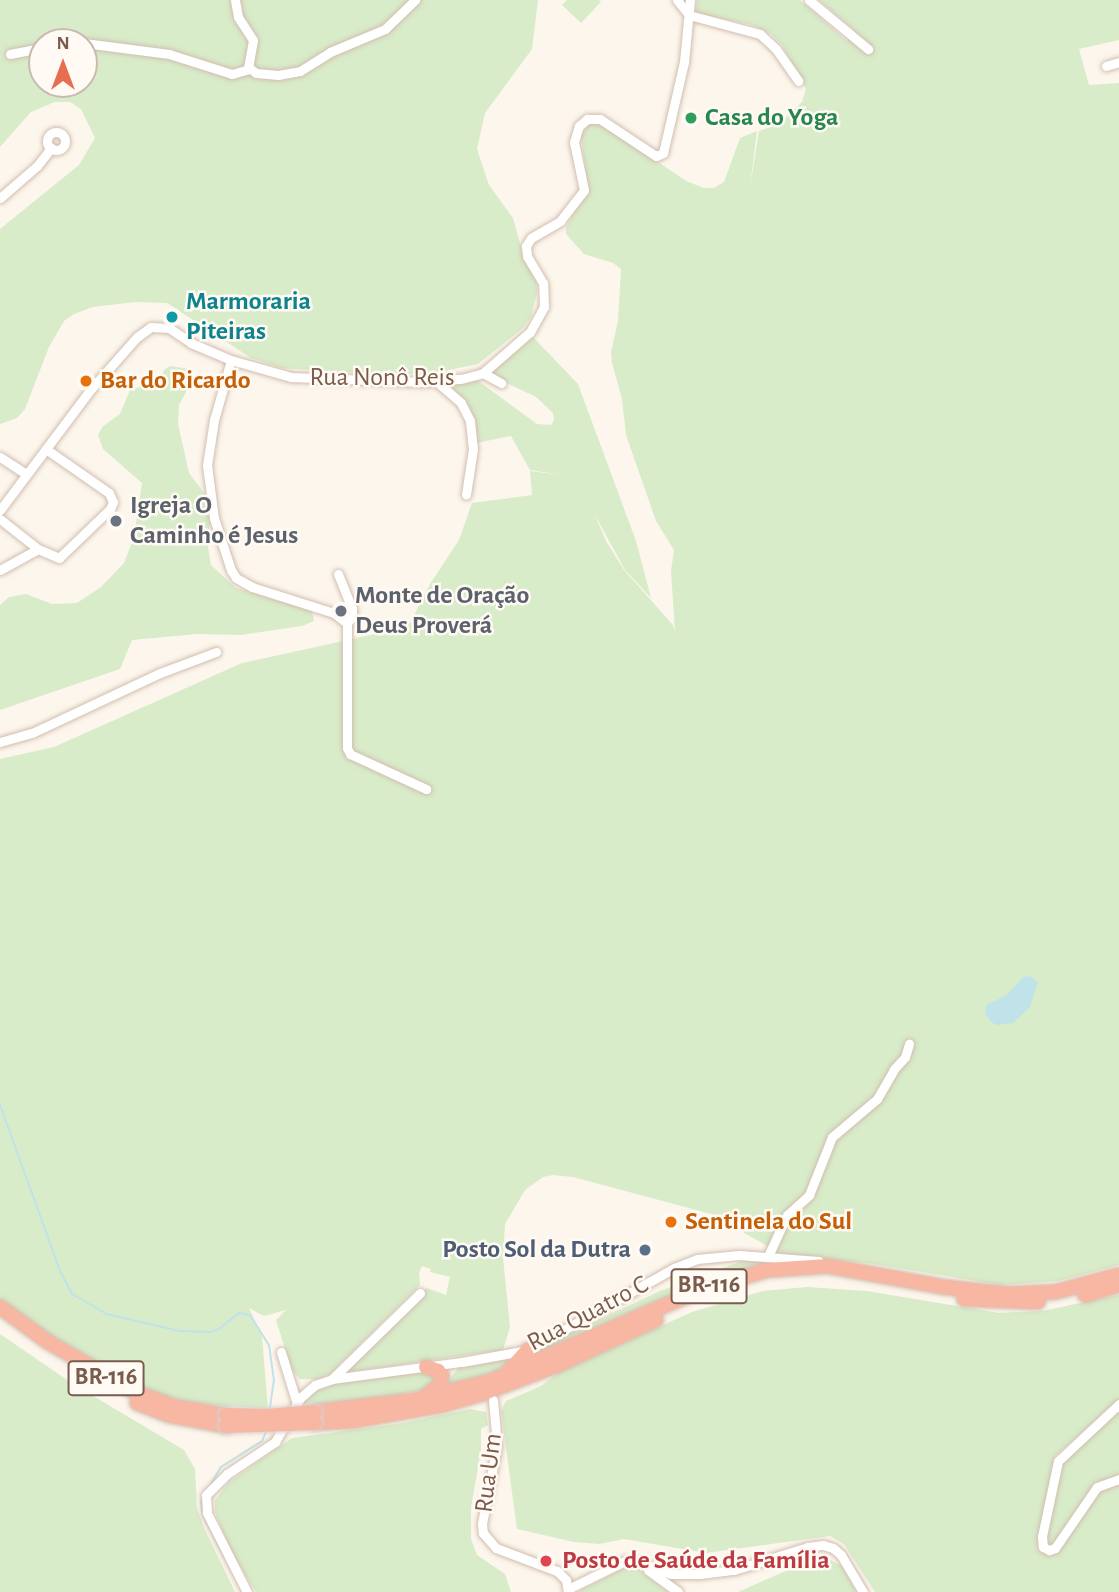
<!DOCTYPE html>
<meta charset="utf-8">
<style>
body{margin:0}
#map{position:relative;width:1119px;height:1592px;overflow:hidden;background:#fdf6ec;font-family:"Alegreya Sans",sans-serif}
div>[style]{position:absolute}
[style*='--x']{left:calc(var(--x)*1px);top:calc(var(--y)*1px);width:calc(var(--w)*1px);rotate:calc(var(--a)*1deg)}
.green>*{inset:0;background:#d8ecc9}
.water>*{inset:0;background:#bfe3e8}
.stream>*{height:2px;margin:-1px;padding:0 1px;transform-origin:1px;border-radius:1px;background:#bfe3e8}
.roads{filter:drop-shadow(0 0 2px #d1beb0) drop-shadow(0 0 2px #d1beb0)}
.minor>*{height:9px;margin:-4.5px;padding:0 4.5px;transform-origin:4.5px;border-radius:4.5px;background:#fff}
.minor>.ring{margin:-4.5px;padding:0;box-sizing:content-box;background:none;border:9px solid #fff;border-radius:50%}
.highway>*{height:14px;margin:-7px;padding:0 7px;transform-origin:7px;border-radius:7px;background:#f7b7a3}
.bridges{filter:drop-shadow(0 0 2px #dad1cd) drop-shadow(0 0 2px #dad1cd)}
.highway-bridge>*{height:14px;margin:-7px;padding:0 7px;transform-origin:7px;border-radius:7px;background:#f7b7a3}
.dots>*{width:19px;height:19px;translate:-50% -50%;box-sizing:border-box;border:4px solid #fffaf3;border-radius:50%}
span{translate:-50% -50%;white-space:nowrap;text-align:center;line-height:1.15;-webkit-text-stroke:5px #fffaf3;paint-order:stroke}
.shield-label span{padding:2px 5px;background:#fffaf3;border:2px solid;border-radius:5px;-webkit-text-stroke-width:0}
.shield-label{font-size:24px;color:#7a5c4d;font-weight:700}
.leisure-label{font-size:26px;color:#27864d;font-weight:700}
.left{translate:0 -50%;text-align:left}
.culture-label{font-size:26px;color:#0d838f;font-weight:700}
.street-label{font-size:26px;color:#7a5c4d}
.food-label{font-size:26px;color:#c56008;font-weight:700}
.worship-label{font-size:26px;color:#5b616d;font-weight:700}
.service-label{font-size:26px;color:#4e5e75;font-weight:700}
.right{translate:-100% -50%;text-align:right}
.health-label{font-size:26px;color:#be3a42;font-weight:700}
.north{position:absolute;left:28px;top:28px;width:70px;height:70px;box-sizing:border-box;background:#fffaf3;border:2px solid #cabbb1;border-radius:50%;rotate:0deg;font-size:19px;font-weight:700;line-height:28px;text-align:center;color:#7a5c4d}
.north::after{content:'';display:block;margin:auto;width:24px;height:32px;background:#e76f51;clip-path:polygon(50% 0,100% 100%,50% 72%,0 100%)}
</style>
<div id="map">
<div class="green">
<div style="clip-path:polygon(evenodd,0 0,538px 0,532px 49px,485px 113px,477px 149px,489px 185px,513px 218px,523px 254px,536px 279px,537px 293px,531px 317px,523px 328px,478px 364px,428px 374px,376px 374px,281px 368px,251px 358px,167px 303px,135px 302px,93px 307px,74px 314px,64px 321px,49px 347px,25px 409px,17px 418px,0 424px,0 229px,79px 165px,95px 138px,81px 109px,70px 102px,55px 102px,31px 112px,0 147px,0 0,42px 42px,84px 42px,84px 84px,42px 84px,42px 42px)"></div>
<div style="clip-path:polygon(567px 0,599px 0,601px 2px,581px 23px,562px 5px)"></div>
<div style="clip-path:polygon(697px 0,800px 0,847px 41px,854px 30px,819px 0,1119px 0,1119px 40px,1079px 49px,1089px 85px,1119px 83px,1119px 1265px,1058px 1281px,1001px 1285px,867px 1263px,794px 1257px,780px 1253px,744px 1233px,745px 1223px,573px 1177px,553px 1175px,543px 1177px,525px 1190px,505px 1224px,503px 1258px,510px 1327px,503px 1350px,342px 1373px,427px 1288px,446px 1295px,450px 1277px,430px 1272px,431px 1269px,422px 1266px,419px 1273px,420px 1285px,330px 1374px,318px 1379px,300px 1379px,292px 1371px,276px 1320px,286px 1310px,264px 1316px,249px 1308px,262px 1336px,268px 1409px,192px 1403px,157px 1396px,106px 1373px,0 1302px,0 759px,54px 747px,242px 663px,375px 634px,410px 623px,430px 584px,459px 540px,472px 503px,532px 495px,530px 471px,562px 475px,530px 470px,511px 436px,476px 443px,475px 430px,442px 384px,477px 380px,537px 424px,551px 425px,554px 420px,553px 413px,536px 397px,486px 373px,531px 335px,578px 384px,636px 541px,651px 598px,625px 570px,595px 515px,606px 541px,624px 570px,673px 625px,675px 632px,671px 571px,674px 550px,656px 521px,626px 435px,622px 399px,612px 363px,611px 352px,618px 321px,621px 269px,613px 263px,584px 254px,566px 234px,566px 227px,588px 188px,581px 135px,589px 124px,604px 125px,686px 181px,704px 188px,714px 188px,724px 182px,740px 138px,757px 131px,750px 187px,759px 131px,779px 124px,802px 102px,806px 89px,782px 45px,771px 34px,753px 25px,696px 13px)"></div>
<div style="clip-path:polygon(171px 366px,188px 369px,192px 375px,191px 383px,179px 405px,178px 424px,189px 473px,208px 498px,211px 520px,207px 541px,211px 565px,236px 588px,304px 608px,312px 611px,314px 621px,302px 626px,241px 635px,197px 634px,132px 640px,120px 669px,0 710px,0 605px,9px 597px,26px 594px,52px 604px,77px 603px,101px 587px,124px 563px,134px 537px,142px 483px,103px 449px,98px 435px,102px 427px,120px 414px,130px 390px,157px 382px,165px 369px)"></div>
<div style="clip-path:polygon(742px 1261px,767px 1263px,527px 1358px,538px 1348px,660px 1291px)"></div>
<div style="clip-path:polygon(807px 1287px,867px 1291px,999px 1313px,1042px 1311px,1119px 1295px,1119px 1400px,1055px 1456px,1037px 1543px,1038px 1549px,1048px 1554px,1096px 1493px,1119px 1484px,1119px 1592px,875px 1592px,844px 1544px,830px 1536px,706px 1553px,624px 1539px,599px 1544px,574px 1542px,517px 1529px,501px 1411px,506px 1401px,541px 1386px,559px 1372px,692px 1312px,763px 1291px)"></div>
<div style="clip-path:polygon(0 1334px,73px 1384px,184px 1450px,195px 1469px,197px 1508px,204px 1528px,235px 1592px,0 1592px)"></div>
<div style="clip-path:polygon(502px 1358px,509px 1362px,503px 1371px,444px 1386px,459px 1367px)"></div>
<div style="clip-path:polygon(427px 1371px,433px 1374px,435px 1379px,429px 1389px,298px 1412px,306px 1398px,329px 1384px)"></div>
<div style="clip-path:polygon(470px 1409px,486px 1412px,488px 1425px,481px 1429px,481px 1452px,471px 1507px,471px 1539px,477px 1555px,505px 1574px,511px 1592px,256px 1592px,231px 1551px,215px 1512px,215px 1500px,229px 1482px,292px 1438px,403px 1423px)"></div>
<div style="clip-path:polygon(1119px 1410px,1119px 1478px,1102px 1482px,1052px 1545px,1048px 1545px,1045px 1539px,1064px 1459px)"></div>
<div style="clip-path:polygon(822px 1555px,843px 1567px,856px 1592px,738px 1592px)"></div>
<div style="clip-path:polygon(628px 1566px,638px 1569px,668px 1592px,578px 1592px)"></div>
</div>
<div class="water">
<div style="clip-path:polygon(1030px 976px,1038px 982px,1030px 1007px,1013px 1023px,997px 1025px,991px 1022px,985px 1013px,986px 1005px,1007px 995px,1023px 977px)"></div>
</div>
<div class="stream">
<div style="--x:0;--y:1105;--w:177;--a:70.1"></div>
<div style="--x:60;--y:1271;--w:26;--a:62"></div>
<div style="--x:72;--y:1294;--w:39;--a:30"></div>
<div style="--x:106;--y:1314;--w:76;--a:12.9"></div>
<div style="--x:180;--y:1331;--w:30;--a:2"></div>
<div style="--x:210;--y:1332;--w:9;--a:-18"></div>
<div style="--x:219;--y:1329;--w:26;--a:-39"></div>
<div style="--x:239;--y:1313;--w:11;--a:10"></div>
<div style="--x:250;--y:1315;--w:36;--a:58"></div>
<div style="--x:269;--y:1345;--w:34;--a:82"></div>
<div style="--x:274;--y:1379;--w:30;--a:98"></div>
<div style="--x:211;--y:1484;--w:20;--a:-60"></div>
<div style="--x:221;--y:1467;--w:49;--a:-32.4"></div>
<div style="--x:262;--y:1441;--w:10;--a:-66"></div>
<div style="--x:201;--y:1501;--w:14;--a:82"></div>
<div style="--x:203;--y:1515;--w:46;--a:62.9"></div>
</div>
<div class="roads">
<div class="minor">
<div style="--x:235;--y:0;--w:17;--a:80"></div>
<div style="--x:238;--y:17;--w:27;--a:57"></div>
<div style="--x:253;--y:40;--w:27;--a:100"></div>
<div style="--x:248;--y:67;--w:10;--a:37"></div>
<div style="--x:256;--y:73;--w:22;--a:5"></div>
<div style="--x:278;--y:75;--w:22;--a:-10"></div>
<div style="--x:300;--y:71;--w:36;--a:-32"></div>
<div style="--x:330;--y:52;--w:60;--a:-22.7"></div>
<div style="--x:385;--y:29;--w:42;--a:-44"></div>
<div style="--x:677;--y:0;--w:19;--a:51"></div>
<div style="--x:689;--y:15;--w:73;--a:15"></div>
<div style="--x:760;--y:34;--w:22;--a:43"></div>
<div style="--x:776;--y:49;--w:39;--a:55"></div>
<div style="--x:809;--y:0;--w:77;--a:39.7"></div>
<div style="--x:84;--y:43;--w:86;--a:7.4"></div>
<div style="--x:169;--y:54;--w:66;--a:17.6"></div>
<div style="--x:232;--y:74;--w:19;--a:-16"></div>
<div style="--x:10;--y:54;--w:33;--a:-11"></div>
<div style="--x:1106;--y:66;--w:14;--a:-17"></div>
<div class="ring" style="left:47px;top:132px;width:9px;height:9px"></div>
<div style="--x:0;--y:198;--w:49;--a:-40.9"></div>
<div style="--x:37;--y:166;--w:23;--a:-52"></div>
<div style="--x:231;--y:360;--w:62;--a:105.8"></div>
<div style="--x:214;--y:420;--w:46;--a:98.8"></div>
<div style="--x:207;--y:465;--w:53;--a:82.5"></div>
<div style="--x:214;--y:518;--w:55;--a:71.9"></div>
<div style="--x:231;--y:570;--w:9;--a:58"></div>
<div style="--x:236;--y:578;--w:18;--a:29"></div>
<div style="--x:252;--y:587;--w:86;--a:17.6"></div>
<div style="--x:334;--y:613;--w:16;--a:38"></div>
<div style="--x:347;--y:623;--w:125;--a:90"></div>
<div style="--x:347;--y:748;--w:7;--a:63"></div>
<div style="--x:350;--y:754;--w:84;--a:24.7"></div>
<div style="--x:483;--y:373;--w:21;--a:29"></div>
<div style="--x:436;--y:381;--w:33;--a:41"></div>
<div style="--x:461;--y:403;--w:20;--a:63"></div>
<div style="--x:470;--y:421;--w:28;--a:84"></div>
<div style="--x:473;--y:449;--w:46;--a:98.8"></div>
<div style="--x:0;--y:457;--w:31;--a:33"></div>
<div style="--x:0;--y:510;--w:151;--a:-53.1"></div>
<div style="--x:91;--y:389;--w:69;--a:-48.5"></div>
<div style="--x:137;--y:337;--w:17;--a:-36"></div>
<div style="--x:151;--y:327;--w:18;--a:3"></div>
<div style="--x:169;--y:328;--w:27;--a:34"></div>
<div style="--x:191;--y:343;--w:43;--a:23"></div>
<div style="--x:231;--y:360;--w:62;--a:15.8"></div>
<div style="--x:291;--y:377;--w:133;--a:2.2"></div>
<div style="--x:424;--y:382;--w:37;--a:-5"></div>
<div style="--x:461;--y:379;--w:23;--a:-15"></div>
<div style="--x:483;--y:373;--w:62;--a:-41.1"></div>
<div style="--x:530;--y:332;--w:29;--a:-61"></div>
<div style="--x:544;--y:307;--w:24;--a:-92"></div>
<div style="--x:543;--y:283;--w:31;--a:-121"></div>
<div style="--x:527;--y:256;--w:10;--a:-96"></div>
<div style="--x:526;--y:246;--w:9;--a:-58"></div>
<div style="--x:531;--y:238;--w:34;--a:-30"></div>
<div style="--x:560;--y:221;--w:39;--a:-52"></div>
<div style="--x:584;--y:190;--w:49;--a:-101.8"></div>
<div style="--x:574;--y:142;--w:17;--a:-73"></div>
<div style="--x:579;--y:126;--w:11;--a:-41"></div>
<div style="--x:587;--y:119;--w:13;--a:0"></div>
<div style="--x:600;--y:119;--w:67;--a:33.5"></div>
<div style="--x:656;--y:156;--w:8;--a:-23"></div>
<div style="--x:663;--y:153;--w:93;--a:-77"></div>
<div style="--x:684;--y:62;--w:62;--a:-84.5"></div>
<div style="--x:0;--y:519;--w:48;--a:38.3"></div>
<div style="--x:38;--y:549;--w:23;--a:23"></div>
<div style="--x:59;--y:558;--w:71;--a:-43.9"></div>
<div style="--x:110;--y:509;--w:8;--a:-67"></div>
<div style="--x:113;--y:502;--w:10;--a:-114"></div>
<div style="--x:109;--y:493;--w:77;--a:-145.1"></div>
<div style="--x:0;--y:570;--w:43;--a:-28.9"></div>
<div style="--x:338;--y:574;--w:38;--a:68"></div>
<div style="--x:352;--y:609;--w:8;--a:90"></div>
<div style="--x:352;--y:617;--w:8;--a:130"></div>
<div style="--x:0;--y:742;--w:33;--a:-16"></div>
<div style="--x:32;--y:733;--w:141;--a:-25.1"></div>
<div style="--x:160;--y:673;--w:60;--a:-20.6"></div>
<div style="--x:769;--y:1254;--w:43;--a:-65.2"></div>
<div style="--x:787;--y:1215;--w:30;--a:-42"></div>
<div style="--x:809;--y:1195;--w:62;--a:-68.4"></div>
<div style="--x:832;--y:1137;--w:59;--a:-40.2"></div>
<div style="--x:877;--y:1099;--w:34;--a:-60"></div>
<div style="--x:894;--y:1069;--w:16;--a:-47"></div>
<div style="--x:905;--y:1057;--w:14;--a:-73"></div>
<div style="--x:281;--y:1352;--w:54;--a:72.9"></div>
<div style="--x:332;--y:1379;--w:123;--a:-44.3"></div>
<div style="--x:493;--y:1400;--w:45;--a:84.9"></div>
<div style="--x:497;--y:1445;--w:80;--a:100.8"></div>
<div style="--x:482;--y:1524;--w:9;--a:84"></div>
<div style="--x:483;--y:1533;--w:20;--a:49"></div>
<div style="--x:496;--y:1548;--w:65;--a:20.7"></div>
<div style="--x:557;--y:1571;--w:13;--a:45"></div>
<div style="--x:566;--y:1580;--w:12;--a:81"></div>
<div style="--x:1119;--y:1404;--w:83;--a:136.9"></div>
<div style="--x:1058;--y:1461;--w:77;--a:102"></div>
<div style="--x:1042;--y:1536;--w:11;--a:85"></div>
<div style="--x:1043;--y:1547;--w:7;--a:27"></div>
<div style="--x:1049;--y:1550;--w:6;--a:-18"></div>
<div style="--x:1055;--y:1548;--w:74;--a:-55.5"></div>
<div style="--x:1097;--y:1487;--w:23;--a:-20"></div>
<div style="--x:648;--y:1570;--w:37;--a:36"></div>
<div style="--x:568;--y:1589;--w:64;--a:-26.2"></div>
<div style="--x:625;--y:1561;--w:17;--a:7"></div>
<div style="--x:642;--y:1563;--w:31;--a:21"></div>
<div style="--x:671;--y:1574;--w:29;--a:0"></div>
<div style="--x:700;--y:1574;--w:34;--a:-7"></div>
<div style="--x:734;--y:1570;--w:77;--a:-17.3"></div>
<div style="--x:808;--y:1547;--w:15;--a:-8"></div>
<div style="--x:823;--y:1545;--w:10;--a:17"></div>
<div style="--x:833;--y:1548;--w:11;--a:41"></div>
<div style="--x:841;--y:1555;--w:43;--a:59.3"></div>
<div style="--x:247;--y:1592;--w:89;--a:-116.9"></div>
<div style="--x:207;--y:1513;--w:18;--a:-93"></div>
<div style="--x:206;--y:1495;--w:30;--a:-45"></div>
<div style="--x:227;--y:1474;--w:58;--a:-33.7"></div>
<div style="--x:275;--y:1442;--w:51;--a:-60.4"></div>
<div style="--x:300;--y:1398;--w:20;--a:-41"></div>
<div style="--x:315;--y:1385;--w:18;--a:-19"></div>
<div style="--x:332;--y:1379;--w:131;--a:-7.5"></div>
<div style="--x:462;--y:1362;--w:67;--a:-10.3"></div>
<div style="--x:528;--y:1350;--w:167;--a:-29.3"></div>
<div style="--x:674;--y:1268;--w:25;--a:-21"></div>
<div style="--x:697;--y:1259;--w:42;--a:-5.4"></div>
<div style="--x:739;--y:1255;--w:80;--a:4.3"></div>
</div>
<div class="highway">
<div style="--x:1085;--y:1295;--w:35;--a:-16"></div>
<div style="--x:964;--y:1299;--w:74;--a:2.3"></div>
<div style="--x:0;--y:1307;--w:59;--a:36.1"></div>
<div style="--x:48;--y:1342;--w:98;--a:30"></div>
<div style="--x:133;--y:1391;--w:45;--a:20.9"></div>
<div style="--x:175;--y:1407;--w:52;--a:8.9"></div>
<div style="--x:426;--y:1367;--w:13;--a:18"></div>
<div style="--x:438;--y:1371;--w:6;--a:51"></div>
<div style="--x:442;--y:1376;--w:9;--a:103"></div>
<div style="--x:440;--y:1385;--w:15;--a:143"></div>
<div style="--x:508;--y:1372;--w:30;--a:-48"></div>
<div style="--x:137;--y:1403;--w:33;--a:21"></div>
<div style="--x:168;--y:1415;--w:59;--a:10.7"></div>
<div style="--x:315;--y:1412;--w:100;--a:-6.9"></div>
<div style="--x:414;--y:1400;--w:79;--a:-13.9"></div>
<div style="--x:491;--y:1381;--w:228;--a:-23.5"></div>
<div style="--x:700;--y:1290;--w:70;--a:-16.6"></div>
<div style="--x:767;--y:1270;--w:61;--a:-3.8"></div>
<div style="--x:828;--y:1266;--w:117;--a:10.3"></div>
<div style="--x:943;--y:1287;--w:65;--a:6.1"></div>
<div style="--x:1008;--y:1294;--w:47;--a:-2.4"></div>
<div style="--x:1055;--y:1292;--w:66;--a:-14.9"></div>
<div style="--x:315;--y:1423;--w:37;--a:-3"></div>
<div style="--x:352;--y:1421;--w:92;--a:-10"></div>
<div style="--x:443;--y:1405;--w:43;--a:-16.3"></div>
<div style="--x:484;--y:1393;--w:79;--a:-20.7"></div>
<div style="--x:558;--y:1365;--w:108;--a:-24.7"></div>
</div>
</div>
<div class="bridges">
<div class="highway-bridge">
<div style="--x:226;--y:1415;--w:42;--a:1.4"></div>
<div style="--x:268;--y:1416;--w:47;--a:-4.9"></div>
<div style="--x:226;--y:1426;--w:89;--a:-1.9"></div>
</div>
</div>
<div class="dots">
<div style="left:691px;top:118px;background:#2e9e5b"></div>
<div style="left:172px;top:317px;background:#0f9aa8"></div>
<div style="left:86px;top:381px;background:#e8710a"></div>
<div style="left:116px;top:521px;background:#6b7280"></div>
<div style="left:341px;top:611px;background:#6b7280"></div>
<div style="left:671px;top:1222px;background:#e8710a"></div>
<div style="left:645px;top:1250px;background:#5c6f8a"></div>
<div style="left:546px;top:1561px;background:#e0444e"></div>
</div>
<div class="shield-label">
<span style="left:709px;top:1286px">BR-116</span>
<span style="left:106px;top:1378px">BR-116</span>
</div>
<div class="leisure-label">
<span class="left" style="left:705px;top:118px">Casa do Yoga</span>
</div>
<div class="culture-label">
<span class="left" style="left:186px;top:317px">Marmoraria<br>Piteiras</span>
</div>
<div class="street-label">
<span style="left:382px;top:378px">Rua Nonô Reis</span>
<span style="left:588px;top:1314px;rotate:-28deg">Rua Quatro C</span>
<span style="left:489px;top:1473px;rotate:-83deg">Rua Um</span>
</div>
<div class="food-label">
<span class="left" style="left:100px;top:381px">Bar do Ricardo</span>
<span class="left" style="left:685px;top:1222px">Sentinela do Sul</span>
</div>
<div class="worship-label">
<span class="left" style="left:130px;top:521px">Igreja O<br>Caminho é Jesus</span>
<span class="left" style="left:355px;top:611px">Monte de Oração<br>Deus Proverá</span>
</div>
<div class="service-label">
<span class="right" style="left:631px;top:1250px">Posto Sol da Dutra</span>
</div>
<div class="health-label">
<span class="left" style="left:562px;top:1561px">Posto de Saúde da Família</span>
</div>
<div class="north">N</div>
</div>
